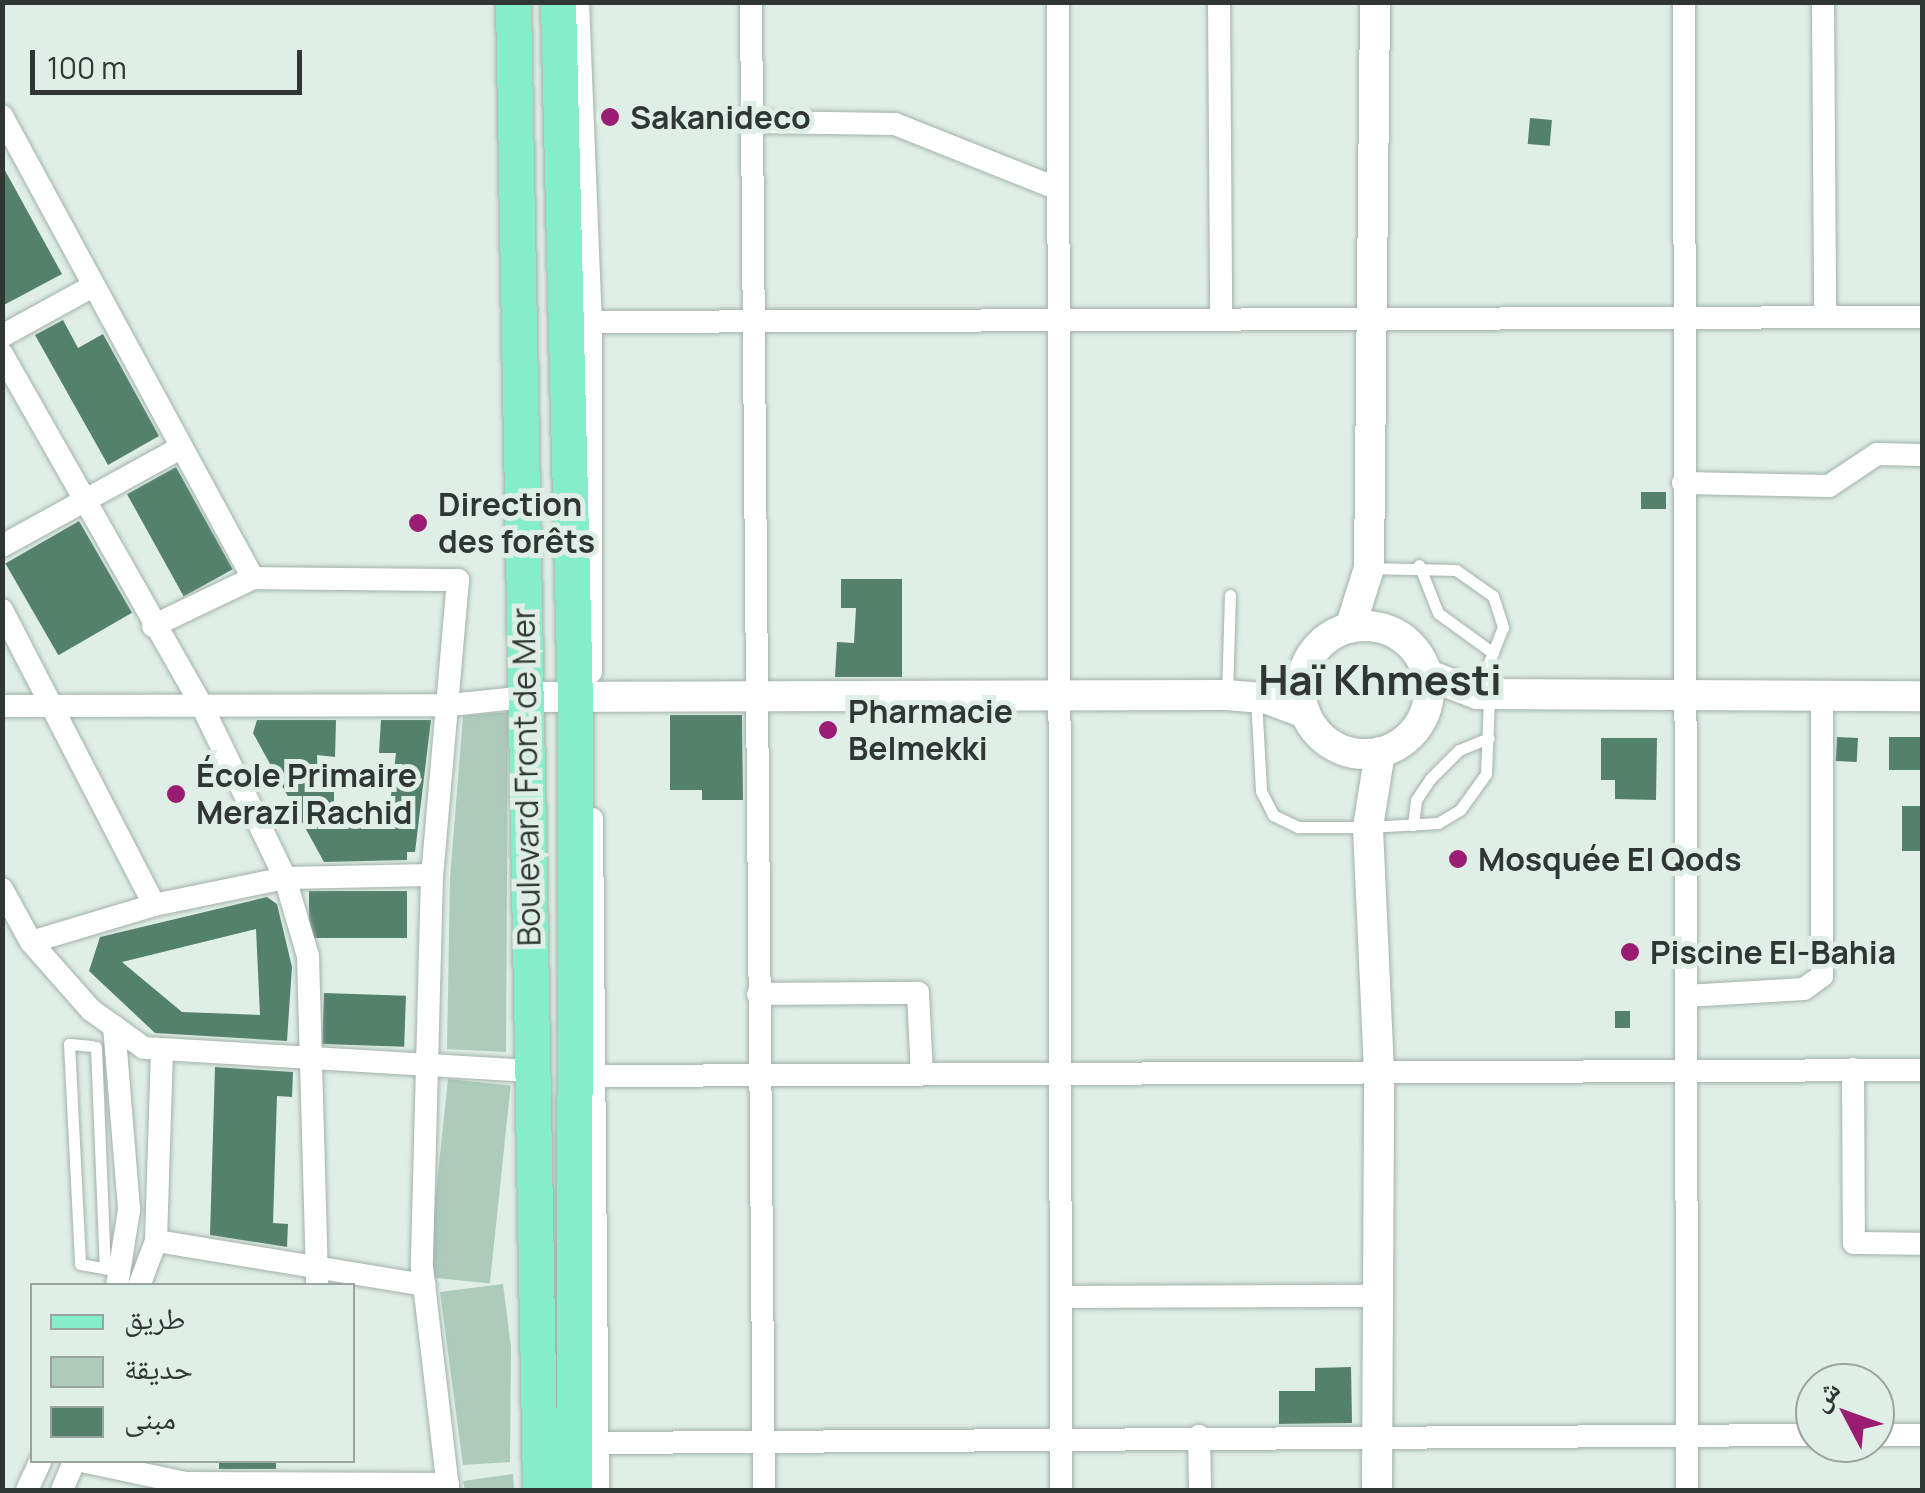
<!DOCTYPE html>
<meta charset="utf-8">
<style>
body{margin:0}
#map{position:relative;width:1925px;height:1493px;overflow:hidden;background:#dfeee6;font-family:Manrope,"Noto Naskh Arabic",sans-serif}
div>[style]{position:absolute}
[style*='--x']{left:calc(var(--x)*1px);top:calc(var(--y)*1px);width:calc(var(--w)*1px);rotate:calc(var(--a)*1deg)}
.green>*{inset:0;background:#accbbb;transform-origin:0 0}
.building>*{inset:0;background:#54816c;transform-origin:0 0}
.roads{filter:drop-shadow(0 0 2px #a2b1a9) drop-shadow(0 0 2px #a2b1a9)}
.lane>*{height:11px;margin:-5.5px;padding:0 5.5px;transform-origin:5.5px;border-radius:5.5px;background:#fff}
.street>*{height:22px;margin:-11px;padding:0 11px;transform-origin:11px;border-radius:11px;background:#fff}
.secondary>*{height:30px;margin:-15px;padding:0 15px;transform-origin:15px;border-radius:15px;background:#fff}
.secondary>.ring{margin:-15px;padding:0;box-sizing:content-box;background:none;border:30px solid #fff;border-radius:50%}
.primary>*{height:35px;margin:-17.5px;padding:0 17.5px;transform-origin:17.5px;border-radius:17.5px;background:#84edc9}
.dots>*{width:28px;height:28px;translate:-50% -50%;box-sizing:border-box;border:5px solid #dfeee6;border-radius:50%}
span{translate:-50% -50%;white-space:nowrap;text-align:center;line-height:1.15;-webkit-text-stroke:10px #dfeee6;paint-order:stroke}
.poi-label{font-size:32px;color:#303633;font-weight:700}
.left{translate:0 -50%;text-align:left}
.street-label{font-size:32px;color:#303633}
.district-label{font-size:42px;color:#303633;font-weight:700}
.frame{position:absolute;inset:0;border:5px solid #303633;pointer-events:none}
.legend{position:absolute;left:30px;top:1283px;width:325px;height:180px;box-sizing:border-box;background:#dfeee6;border:2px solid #99a49e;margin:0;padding:12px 18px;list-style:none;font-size:30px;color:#303633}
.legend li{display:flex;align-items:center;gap:20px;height:50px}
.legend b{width:50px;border:2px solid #99a49e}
.north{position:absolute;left:1795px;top:1363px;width:100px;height:100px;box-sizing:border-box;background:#dfeee6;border:2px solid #99a49e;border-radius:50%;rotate:311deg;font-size:28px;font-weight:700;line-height:40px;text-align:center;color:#303633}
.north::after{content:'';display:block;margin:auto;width:35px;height:45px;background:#9a1c73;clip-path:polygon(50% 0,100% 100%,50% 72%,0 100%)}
.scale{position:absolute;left:30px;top:50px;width:272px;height:45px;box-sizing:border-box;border:5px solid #303633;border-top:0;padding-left:12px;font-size:30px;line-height:35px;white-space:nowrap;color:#303633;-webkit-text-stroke:8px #dfeee6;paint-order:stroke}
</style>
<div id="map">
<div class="green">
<div style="clip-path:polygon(508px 712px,506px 1052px,447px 1049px,450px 879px,463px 716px)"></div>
<div style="left:448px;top:1079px;width:63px;height:199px;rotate:6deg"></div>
<div style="clip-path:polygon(503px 1284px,511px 1347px,510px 1462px,463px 1465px,440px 1292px)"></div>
<div style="clip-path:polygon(513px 1474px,514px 1490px,465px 1490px,463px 1481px)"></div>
</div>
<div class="building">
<div style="left:1530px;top:118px;width:22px;height:26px;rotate:5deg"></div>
<div style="clip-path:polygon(2px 165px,62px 274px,2px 306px)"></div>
<div style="clip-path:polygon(63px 320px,78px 348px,103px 334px,159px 436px,108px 465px,35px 335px)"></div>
<div style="left:176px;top:467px;width:117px;height:56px;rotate:61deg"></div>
<div style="left:1641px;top:492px;width:25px;height:17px"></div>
<div style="left:79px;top:521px;width:106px;height:85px;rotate:60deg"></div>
<div style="clip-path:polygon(841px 579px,902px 579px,902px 677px,835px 677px,837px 642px,854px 643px,856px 608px,841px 608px)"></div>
<div style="clip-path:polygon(670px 715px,742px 715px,743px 800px,702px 800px,702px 790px,670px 790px)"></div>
<div style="clip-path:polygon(257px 720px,336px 720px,335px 757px,317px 755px,318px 785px,334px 786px,334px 810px,389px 812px,396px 753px,379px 753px,381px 720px,431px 720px,415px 852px,407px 852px,407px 860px,324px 862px,253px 733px)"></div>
<div style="left:1837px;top:737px;width:21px;height:24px;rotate:3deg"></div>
<div style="left:1922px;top:737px;width:33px;height:33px;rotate:90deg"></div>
<div style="clip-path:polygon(1601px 738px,1657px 738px,1656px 800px,1615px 799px,1615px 780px,1601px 780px)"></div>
<div style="left:1902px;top:806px;width:20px;height:45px"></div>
<div style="left:407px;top:891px;width:47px;height:98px;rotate:90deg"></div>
<div style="clip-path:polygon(evenodd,267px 897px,277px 904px,292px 967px,287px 1041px,155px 1033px,89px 971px,100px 937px,267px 897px,256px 929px,260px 1015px,182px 1012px,122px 962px,256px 929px)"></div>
<div style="left:324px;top:993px;width:82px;height:51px;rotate:2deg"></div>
<div style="left:1615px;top:1011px;width:15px;height:17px"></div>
<div style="clip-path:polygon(215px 1067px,293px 1072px,292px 1097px,277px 1096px,273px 1223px,288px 1224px,287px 1247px,210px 1235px)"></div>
<div style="clip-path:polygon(1351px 1367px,1352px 1423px,1279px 1424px,1279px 1391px,1315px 1391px,1315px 1368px)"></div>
<div style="left:219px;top:1460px;width:57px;height:9px"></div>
</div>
<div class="roads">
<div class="lane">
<div style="--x:1419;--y:565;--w:52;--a:68.4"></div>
<div style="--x:1438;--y:613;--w:68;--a:36"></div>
<div style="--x:1369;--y:568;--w:87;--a:1.3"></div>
<div style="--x:1456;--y:570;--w:45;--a:35.1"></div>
<div style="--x:1493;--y:596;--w:33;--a:72"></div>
<div style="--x:1503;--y:627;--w:70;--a:111.8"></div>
<div style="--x:1227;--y:695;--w:100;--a:-88.3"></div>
<div style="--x:1256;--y:698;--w:93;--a:86.9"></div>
<div style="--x:1261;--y:791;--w:27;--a:63"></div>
<div style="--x:1273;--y:815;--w:28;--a:26"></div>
<div style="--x:1298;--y:827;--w:70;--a:0"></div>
<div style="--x:1368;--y:827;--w:70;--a:-3.3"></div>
<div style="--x:1438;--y:823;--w:26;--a:-31"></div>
<div style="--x:1460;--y:810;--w:44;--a:-54.2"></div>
<div style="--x:1486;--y:774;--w:76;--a:-87.7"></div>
<div style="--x:1413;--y:825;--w:25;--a:-83"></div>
<div style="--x:1416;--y:800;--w:25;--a:-56"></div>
<div style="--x:1430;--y:779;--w:41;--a:-45"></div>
<div style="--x:1459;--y:750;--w:32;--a:-22"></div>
<div style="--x:92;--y:1046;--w:23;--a:-175"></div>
<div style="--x:69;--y:1044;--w:220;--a:87.1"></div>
<div style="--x:80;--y:1264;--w:42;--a:9.7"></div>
<div style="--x:96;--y:1047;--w:222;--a:87.7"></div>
</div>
<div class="street">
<div style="--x:578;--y:2;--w:320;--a:87.7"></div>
<div style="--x:591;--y:322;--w:350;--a:90"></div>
<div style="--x:751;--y:2;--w:1488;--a:89.5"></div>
<div style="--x:1058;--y:2;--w:1488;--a:89.88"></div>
<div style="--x:1219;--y:2;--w:316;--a:89.6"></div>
<div style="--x:1684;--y:2;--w:1488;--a:89.88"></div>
<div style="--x:1823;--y:2;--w:314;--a:89.6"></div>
<div style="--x:2;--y:116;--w:526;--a:61.49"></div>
<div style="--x:253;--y:578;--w:205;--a:0.6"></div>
<div style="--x:458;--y:580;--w:296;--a:95"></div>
<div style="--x:432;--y:875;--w:392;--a:91.5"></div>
<div style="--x:422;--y:1267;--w:225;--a:83.3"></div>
<div style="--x:756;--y:122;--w:139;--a:0.8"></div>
<div style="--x:895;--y:124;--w:175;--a:21.7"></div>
<div style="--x:591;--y:322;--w:1331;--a:-0.22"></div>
<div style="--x:2;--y:336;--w:102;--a:-28.8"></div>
<div style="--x:2;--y:354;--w:407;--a:60.4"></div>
<div style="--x:203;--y:708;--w:189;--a:64.2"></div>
<div style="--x:285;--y:878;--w:81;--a:73.6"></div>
<div style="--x:308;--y:956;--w:330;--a:88.4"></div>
<div style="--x:1683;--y:483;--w:146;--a:1.2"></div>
<div style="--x:1829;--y:486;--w:58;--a:-33.7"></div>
<div style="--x:1877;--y:454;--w:45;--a:1.3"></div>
<div style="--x:2;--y:546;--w:205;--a:-28.8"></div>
<div style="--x:2;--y:610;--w:332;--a:62.7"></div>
<div style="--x:153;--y:626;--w:111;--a:-25.6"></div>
<div style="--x:2;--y:706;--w:448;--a:-0.1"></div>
<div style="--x:450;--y:705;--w:76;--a:-6"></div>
<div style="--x:592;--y:819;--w:671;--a:89.49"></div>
<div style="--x:2;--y:889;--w:60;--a:61.3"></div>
<div style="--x:31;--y:942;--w:128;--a:-16.7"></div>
<div style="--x:154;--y:905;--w:134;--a:-11.6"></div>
<div style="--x:285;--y:878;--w:147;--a:-1.2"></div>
<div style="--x:31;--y:942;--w:91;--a:48.6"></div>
<div style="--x:91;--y:1010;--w:65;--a:35.6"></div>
<div style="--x:144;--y:1048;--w:388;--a:3.4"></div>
<div style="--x:758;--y:994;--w:160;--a:-0.4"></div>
<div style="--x:918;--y:993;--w:81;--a:87.2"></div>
<div style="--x:1686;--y:996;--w:118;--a:-3.4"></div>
<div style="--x:1804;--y:989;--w:22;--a:-36"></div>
<div style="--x:1822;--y:976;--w:282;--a:-90"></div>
<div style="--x:114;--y:1026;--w:185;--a:85.3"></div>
<div style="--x:129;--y:1210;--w:77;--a:99"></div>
<div style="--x:1853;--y:1069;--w:174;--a:89.7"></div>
<div style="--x:1854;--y:1243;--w:68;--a:0.8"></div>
<div style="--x:594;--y:1076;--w:1328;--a:-0.26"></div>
<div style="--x:156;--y:1241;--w:190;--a:-88.2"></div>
<div style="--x:139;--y:1286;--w:48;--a:-69.3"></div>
<div style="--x:156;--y:1241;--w:272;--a:9.3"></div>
<div style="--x:1061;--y:1297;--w:317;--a:-0.2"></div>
<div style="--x:1875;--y:1435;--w:47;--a:0"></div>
<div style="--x:1199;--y:1436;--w:54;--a:88.9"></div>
<div style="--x:599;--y:1443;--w:1216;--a:-0.38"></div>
<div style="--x:77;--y:1460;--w:111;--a:11.9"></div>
<div style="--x:186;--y:1483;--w:8;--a:113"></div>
<div style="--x:186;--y:1483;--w:262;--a:0.2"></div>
<div style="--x:27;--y:1490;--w:33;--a:-65"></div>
<div style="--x:62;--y:1490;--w:33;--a:-67"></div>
</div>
<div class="secondary">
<div class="ring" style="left:1301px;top:626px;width:98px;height:98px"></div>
<div style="--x:1350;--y:628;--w:63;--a:-72.4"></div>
<div style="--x:1369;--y:568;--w:566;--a:-89.39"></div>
<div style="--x:1426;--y:674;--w:55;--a:21.4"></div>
<div style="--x:1477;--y:694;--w:445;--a:0.3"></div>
<div style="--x:526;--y:697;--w:701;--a:-0.16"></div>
<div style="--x:1227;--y:695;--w:38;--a:5"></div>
<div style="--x:1265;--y:698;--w:43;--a:20.6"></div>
<div style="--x:1377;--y:1490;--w:419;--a:-89.7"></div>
<div style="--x:1379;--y:1071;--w:244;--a:-92.6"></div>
<div style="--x:1368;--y:827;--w:76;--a:-80.9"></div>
</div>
<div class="primary">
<div style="--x:513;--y:2;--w:1488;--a:88.96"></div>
<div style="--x:558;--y:2;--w:700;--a:88.61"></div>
<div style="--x:575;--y:702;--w:788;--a:90.07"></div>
</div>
</div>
<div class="dots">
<div style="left:610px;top:117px;background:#9a1c73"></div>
<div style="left:418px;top:523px;background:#9a1c73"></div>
<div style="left:828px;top:730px;background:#9a1c73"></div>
<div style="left:176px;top:794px;background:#9a1c73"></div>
<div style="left:1458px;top:859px;background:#9a1c73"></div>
<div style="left:1630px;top:952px;background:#9a1c73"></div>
</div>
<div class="poi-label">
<span class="left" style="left:630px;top:117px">Sakanideco</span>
<span class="left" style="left:438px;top:523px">Direction<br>des forêts</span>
<span class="left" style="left:848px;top:730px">Pharmacie<br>Belmekki</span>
<span class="left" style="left:196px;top:794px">École Primaire<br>Merazi Rachid</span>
<span class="left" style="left:1478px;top:859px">Mosquée El Qods</span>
<span class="left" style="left:1650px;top:952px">Piscine El-Bahia</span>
</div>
<div class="street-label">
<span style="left:526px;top:777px;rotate:-91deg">Boulevard Front de Mer</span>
</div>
<div class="district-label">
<span style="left:1380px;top:679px">Haï Khmesti</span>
</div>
<div class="frame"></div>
<ul class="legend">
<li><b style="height:12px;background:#84edc9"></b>طريق</li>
<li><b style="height:28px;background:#accbbb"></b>حديقة</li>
<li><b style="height:28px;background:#54816c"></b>مبنى</li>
</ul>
<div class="north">ش</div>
<div class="scale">100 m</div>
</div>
